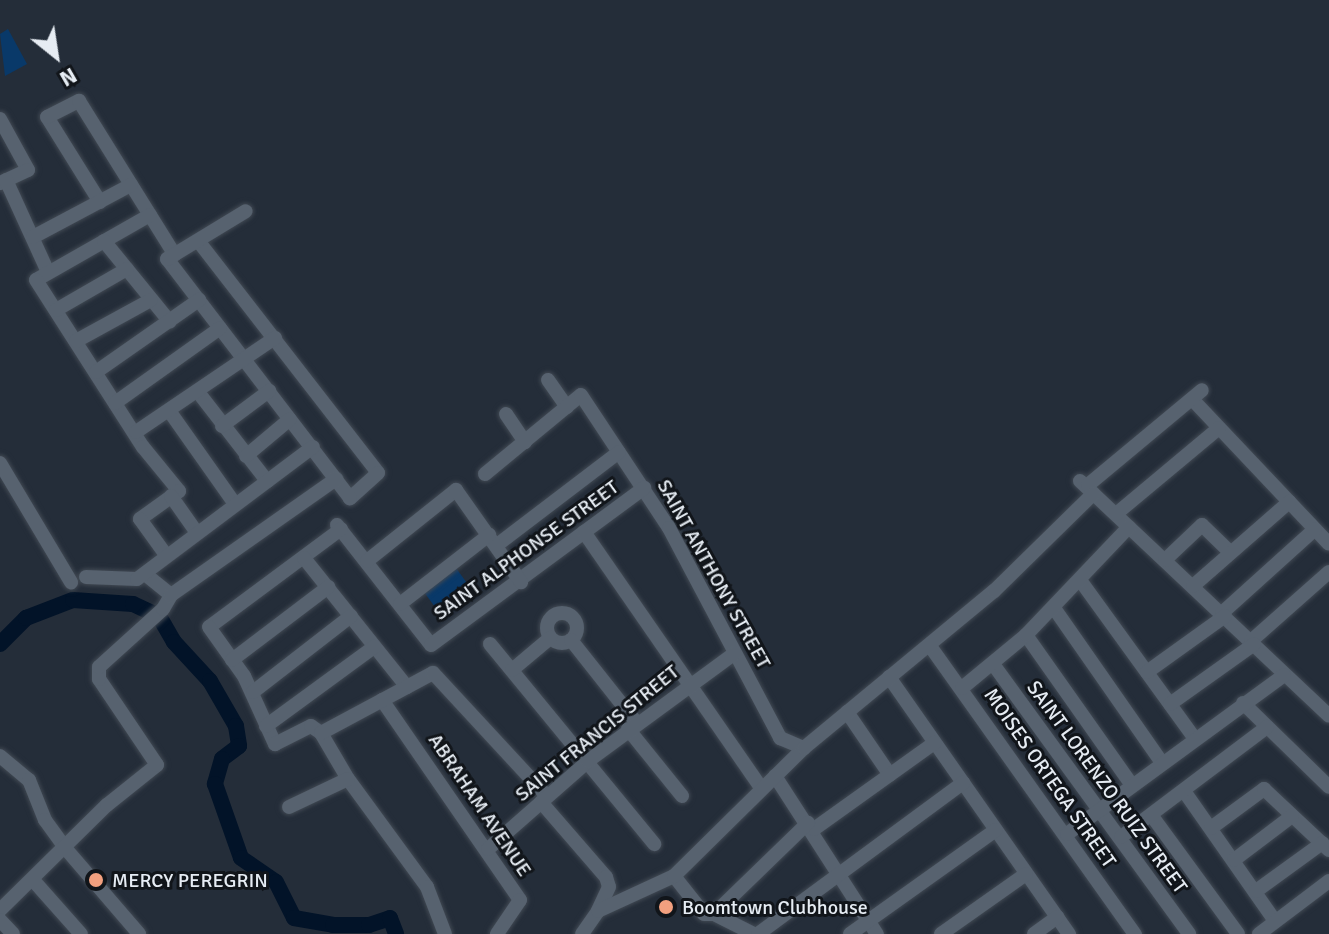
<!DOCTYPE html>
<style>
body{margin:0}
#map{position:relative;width:1329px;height:934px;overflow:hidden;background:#242d39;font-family:Signika,sans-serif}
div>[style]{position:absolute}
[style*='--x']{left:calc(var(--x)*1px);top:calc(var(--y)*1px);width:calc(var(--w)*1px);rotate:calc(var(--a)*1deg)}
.green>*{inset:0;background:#093969;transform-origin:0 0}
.river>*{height:16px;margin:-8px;padding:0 8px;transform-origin:8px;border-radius:8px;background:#021328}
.roads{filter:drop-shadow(0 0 2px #414953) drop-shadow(0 0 2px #414953)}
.minor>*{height:14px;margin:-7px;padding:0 7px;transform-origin:7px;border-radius:7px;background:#57626f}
.minor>.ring{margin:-7px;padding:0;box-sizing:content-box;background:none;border:14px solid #57626f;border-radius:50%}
.dots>*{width:22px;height:22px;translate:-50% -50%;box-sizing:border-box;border:4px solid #11151a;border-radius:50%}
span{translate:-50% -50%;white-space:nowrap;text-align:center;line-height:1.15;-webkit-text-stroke:6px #11151a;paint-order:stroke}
.street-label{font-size:20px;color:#e6ecf3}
.poi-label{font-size:20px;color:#e6ecf3}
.left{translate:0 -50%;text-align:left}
.north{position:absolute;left:16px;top:16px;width:80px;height:80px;-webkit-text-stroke:6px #11151a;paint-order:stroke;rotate:150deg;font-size:22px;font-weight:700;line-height:32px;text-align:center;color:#e6ecf3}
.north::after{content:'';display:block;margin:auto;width:28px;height:36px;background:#e6ecf3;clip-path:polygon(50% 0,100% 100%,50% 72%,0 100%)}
</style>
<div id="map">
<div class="green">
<div style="clip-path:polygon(8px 29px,27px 64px,5px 76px,0 34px)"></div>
<div style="left:456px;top:568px;width:22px;height:40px;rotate:54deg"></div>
</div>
<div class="river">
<div style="--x:0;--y:644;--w:37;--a:-45"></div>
<div style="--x:26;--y:618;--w:50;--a:-21"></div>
<div style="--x:73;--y:600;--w:60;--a:3.8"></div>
<div style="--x:133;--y:604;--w:29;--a:25"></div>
<div style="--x:159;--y:616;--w:30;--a:60"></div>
<div style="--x:174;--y:642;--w:53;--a:47.3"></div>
<div style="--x:210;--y:681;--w:52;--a:60"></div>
<div style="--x:236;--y:726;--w:20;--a:81"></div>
<div style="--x:239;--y:746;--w:21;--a:143"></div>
<div style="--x:222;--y:759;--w:26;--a:106"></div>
<div style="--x:215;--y:784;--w:78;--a:70.6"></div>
<div style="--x:241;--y:858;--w:42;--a:34.4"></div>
<div style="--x:276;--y:882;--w:40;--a:63.4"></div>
<div style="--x:294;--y:918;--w:40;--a:10"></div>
<div style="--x:333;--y:925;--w:36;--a:0"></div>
<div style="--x:369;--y:925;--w:22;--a:-18"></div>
<div style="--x:390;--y:918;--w:17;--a:69"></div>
</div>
<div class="roads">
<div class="minor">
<div style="--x:0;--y:119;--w:58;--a:61.2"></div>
<div style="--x:28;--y:170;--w:31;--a:155"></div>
<div style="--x:6;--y:180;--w:101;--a:65.5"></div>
<div style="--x:100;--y:202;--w:100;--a:-121.9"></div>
<div style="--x:47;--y:117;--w:36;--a:-27"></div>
<div style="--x:79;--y:101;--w:181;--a:58.1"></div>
<div style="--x:150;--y:215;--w:131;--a:150.3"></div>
<div style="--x:36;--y:280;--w:198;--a:57.4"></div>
<div style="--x:143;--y:447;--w:57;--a:50.7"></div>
<div style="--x:179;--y:491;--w:48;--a:144.3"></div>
<div style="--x:140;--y:519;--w:44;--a:54.2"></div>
<div style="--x:33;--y:237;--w:111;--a:-28"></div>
<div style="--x:104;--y:241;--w:104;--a:50.8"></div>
<div style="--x:199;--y:242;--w:292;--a:52.2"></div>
<div style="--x:378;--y:473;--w:38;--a:138"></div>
<div style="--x:350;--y:498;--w:301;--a:-127.4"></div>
<div style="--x:167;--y:259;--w:92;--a:-31.3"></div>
<div style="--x:56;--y:310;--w:82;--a:-30"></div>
<div style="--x:76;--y:341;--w:85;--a:-28.7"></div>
<div style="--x:96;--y:372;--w:126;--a:-35"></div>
<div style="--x:548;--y:380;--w:33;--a:55"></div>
<div style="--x:198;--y:392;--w:113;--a:52.2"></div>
<div style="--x:1192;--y:399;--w:199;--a:46.6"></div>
<div style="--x:115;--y:403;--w:129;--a:-35.5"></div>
<div style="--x:170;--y:412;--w:113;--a:54.8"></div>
<div style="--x:506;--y:414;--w:34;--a:56"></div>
<div style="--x:222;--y:426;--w:59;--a:-36.7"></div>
<div style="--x:136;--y:432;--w:168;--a:-34.1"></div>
<div style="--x:246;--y:456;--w:57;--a:-40.1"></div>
<div style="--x:0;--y:463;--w:139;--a:59.2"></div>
<div style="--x:485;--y:474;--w:124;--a:-39.5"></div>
<div style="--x:581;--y:395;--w:159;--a:56.5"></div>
<div style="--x:669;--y:528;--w:238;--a:62.1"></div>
<div style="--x:780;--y:738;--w:26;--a:23"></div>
<div style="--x:1080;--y:481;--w:342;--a:43.3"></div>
<div style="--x:1088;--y:485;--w:148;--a:-39.8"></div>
<div style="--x:171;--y:496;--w:45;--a:54.9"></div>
<div style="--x:1116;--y:514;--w:134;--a:-39.9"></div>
<div style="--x:337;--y:525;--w:152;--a:51.9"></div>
<div style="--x:431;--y:645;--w:265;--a:-36.4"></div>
<div style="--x:341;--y:529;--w:164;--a:143.4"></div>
<div style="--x:209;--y:627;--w:60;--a:54.5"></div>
<div style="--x:244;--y:676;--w:75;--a:65.5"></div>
<div style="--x:275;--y:744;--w:40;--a:-26.6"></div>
<div style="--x:311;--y:726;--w:12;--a:35"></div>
<div style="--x:321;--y:733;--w:53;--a:59.6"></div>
<div style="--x:348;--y:779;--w:134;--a:53.8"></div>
<div style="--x:427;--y:887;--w:50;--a:69"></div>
<div style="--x:584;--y:532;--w:311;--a:55.3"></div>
<div style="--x:497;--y:545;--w:153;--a:-37.3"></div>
<div style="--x:304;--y:558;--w:165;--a:51.4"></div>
<div style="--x:1165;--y:560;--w:51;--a:-43.4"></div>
<div style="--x:1202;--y:525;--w:39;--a:44"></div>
<div style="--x:367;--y:561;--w:114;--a:-38.6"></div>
<div style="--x:456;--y:490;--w:113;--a:54.8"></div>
<div style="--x:145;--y:574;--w:33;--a:39"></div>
<div style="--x:86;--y:577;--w:51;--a:2.2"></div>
<div style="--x:137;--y:579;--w:220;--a:-36.9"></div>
<div style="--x:1080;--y:580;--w:196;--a:54.1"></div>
<div style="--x:1193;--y:586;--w:128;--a:-41.2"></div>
<div style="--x:400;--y:604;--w:113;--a:-37.8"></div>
<div style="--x:1054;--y:608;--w:189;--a:55.1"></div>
<div style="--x:1222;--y:613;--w:125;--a:-42.1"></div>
<div class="ring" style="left:547px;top:613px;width:16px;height:16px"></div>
<div style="--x:1026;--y:635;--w:184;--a:54.8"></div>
<div style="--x:571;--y:640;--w:105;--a:51.6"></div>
<div style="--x:1251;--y:641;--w:104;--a:-41.5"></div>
<div style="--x:490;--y:644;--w:259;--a:50.6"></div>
<div style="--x:930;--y:646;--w:354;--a:54.6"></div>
<div style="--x:232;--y:660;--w:121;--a:-37.2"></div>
<div style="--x:993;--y:664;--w:334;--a:54"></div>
<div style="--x:512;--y:670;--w:50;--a:-40.1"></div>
<div style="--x:1147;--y:672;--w:96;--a:-35.7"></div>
<div style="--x:889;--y:677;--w:314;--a:55"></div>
<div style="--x:962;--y:688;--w:83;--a:-39.6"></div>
<div style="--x:1026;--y:635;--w:149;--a:-46.4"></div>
<div style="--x:253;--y:692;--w:124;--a:-37.8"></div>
<div style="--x:382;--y:700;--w:243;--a:55.4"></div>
<div style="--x:520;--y:900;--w:41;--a:124.1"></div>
<div style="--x:1243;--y:703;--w:120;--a:44.3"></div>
<div style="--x:1170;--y:704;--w:103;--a:-35.5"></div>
<div style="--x:847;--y:712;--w:76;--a:55.7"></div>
<div style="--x:266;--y:726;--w:134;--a:-36.2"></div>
<div style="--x:628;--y:729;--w:86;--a:51.1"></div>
<div style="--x:321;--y:733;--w:127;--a:-28.2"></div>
<div style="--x:433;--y:673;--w:168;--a:47.2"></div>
<div style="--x:0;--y:756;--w:38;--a:40"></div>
<div style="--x:29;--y:780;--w:43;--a:68.2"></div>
<div style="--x:45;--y:820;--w:36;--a:54"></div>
<div style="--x:66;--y:849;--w:112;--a:49.3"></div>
<div style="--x:775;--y:776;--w:188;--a:57.2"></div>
<div style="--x:1184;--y:791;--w:159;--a:55"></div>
<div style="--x:541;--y:802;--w:99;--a:49.1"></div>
<div style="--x:606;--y:877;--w:10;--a:73"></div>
<div style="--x:609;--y:887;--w:26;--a:115"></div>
<div style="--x:289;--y:807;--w:65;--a:-25.4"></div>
<div style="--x:1152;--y:816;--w:146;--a:53.9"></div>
<div style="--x:1211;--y:828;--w:66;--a:-36.3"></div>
<div style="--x:1264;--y:789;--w:89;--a:43.2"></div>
<div style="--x:814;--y:829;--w:148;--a:-35.6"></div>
<div style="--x:1067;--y:834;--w:269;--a:-36.2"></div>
<div style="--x:1121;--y:837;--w:183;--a:-37"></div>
<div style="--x:488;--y:849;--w:133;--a:-41.3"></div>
<div style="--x:588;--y:761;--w:182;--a:-36.3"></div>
<div style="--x:1234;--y:860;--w:73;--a:-37.2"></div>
<div style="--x:674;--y:876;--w:48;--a:51.7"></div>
<div style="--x:704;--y:914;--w:10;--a:0"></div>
<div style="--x:714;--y:914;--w:45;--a:26.6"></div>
<div style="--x:33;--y:880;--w:72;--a:48.4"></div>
<div style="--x:1256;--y:891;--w:82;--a:-36"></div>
<div style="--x:0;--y:910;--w:150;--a:-44.5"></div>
<div style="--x:107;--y:805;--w:64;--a:-38.7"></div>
<div style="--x:157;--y:765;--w:104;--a:-124"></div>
<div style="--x:99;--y:679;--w:12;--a:-90"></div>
<div style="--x:99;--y:667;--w:86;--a:-42.2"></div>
<div style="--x:163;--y:609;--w:16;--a:-60"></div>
<div style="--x:171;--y:595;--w:202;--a:-35.1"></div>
<div style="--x:714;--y:914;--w:131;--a:-44.1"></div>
<div style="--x:0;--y:920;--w:19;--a:47"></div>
<div style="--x:582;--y:934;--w:28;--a:-55"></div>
<div style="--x:598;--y:911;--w:84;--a:-24.7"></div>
<div style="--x:674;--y:876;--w:182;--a:-44.6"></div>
<div style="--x:804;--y:748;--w:246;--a:-39.6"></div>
<div style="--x:994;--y:591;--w:139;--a:-44.4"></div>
<div style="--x:758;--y:934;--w:255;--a:-36.4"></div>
<div style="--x:850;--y:934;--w:179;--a:-35.5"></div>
<div style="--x:941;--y:934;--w:104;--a:-35.2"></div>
<div style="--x:1034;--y:934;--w:29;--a:-36"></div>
<div style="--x:1259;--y:934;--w:88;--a:-37.1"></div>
</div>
</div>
<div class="dots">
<div style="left:96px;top:880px;background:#f2a07f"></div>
<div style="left:666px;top:907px;background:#f2a07f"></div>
</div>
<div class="street-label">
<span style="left:526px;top:550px;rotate:-36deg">SAINT ALPHONSE STREET</span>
<span style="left:714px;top:574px;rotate:61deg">SAINT ANTHONY STREET</span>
<span style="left:597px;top:733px;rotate:-39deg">SAINT FRANCIS STREET</span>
<span style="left:1050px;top:778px;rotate:55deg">MOISES ORTEGA STREET</span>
<span style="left:1107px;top:787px;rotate:54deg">SAINT LORENZO RUIZ STREET</span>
<span style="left:480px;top:805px;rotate:56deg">ABRAHAM AVENUE</span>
</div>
<div class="poi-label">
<span class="left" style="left:112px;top:880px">MERCY PEREGRIN</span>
<span class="left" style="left:682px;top:907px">Boomtown Clubhouse</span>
</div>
<div class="north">N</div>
</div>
